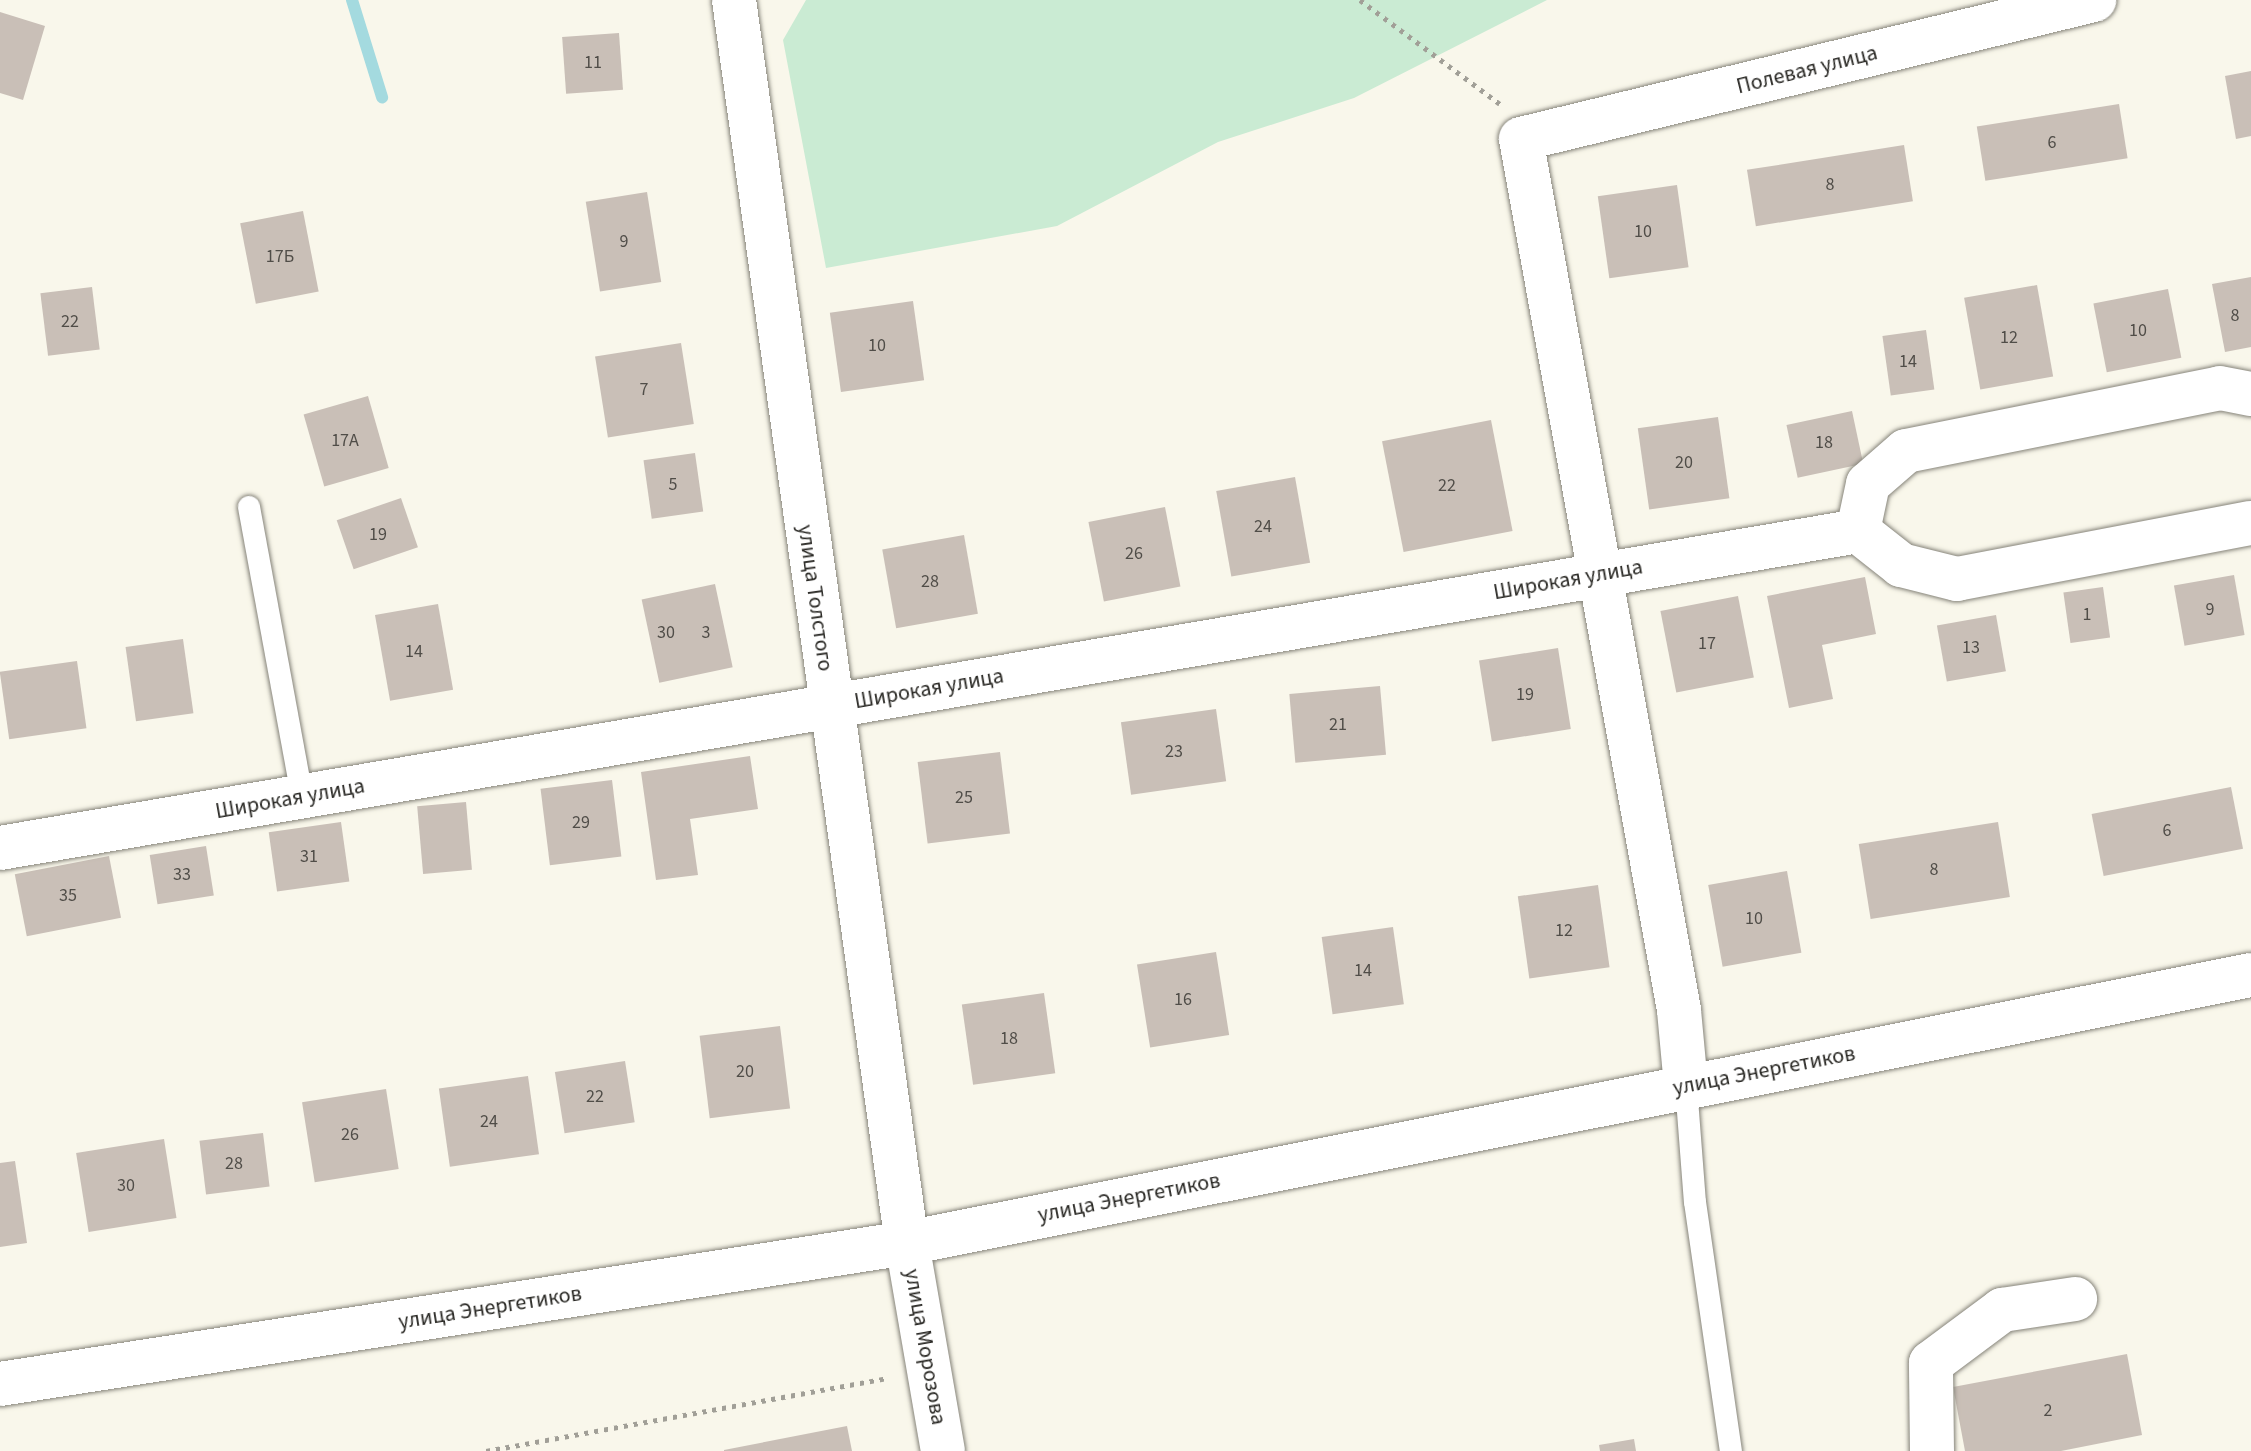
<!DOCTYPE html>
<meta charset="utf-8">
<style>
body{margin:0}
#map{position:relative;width:2251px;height:1451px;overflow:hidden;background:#f9f7eb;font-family:"Source Sans 3",sans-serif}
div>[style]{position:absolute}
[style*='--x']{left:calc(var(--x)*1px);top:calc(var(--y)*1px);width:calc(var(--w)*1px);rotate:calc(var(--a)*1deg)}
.green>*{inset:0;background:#caebd3}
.stream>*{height:12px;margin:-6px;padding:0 6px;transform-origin:6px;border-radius:6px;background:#a4dadf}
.building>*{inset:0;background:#c9bfb7;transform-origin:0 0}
.path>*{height:5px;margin-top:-2.5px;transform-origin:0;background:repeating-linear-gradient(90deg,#a19f97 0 4px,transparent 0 10px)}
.roads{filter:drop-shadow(0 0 2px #86847a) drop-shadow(0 0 2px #86847a)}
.lane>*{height:22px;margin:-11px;padding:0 11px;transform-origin:11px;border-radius:11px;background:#fff}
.street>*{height:44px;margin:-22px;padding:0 22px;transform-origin:22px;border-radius:22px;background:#fff}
span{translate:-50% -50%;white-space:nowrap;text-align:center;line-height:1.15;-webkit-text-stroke:6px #fff;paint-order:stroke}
.number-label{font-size:18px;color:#504d48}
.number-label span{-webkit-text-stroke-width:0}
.street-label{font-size:22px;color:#282723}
</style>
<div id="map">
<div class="green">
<div style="clip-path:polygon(806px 0,1547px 0,1354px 98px,1218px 142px,1057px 226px,826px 268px,783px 40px)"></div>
</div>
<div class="stream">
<div style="--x:352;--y:0;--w:102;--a:72.8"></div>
</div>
<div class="building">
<div style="clip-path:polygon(0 12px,45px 26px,23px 100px,0 93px)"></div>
<div style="left:619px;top:33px;width:57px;height:57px;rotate:86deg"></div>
<div style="clip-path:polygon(2251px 71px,2251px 136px,2236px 139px,2225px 76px)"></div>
<div style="left:2119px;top:104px;width:55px;height:144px;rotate:81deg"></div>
<div style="left:1904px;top:145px;width:57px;height:159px;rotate:81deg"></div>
<div style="left:1677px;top:185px;width:83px;height:80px;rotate:82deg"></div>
<div style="left:647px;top:192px;width:91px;height:62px;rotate:81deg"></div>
<div style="left:303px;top:211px;width:82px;height:64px;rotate:79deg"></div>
<div style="clip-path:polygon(2251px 277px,2251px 347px,2225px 352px,2212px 284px)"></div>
<div style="left:2037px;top:285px;width:93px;height:74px;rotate:80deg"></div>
<div style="left:92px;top:287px;width:63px;height:52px;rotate:83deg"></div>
<div style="left:2168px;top:289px;width:70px;height:76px;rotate:79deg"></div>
<div style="left:913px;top:301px;width:80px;height:84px;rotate:82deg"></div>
<div style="left:1926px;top:330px;width:60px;height:44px;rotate:82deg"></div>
<div style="left:681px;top:343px;width:82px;height:87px;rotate:81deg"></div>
<div style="left:368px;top:396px;width:75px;height:67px;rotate:74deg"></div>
<div style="left:1852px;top:411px;width:54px;height:67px;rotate:78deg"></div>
<div style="left:1718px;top:417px;width:82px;height:81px;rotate:82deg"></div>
<div style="left:1491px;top:420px;width:113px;height:111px;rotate:79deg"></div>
<div style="left:695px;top:453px;width:59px;height:52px;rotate:82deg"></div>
<div style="left:1295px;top:477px;width:87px;height:80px;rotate:80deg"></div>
<div style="left:401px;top:498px;width:52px;height:68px;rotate:71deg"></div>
<div style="left:1165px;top:507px;width:81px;height:78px;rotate:79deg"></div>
<div style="left:964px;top:535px;width:80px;height:83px;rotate:80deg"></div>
<div style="left:2234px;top:575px;width:61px;height:61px;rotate:80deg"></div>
<div style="clip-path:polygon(1865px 577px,1876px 634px,1822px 645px,1833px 699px,1789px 708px,1767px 596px)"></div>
<div style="left:715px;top:584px;width:85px;height:75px;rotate:78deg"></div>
<div style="left:2103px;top:587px;width:51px;height:40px;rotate:82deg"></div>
<div style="left:1738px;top:596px;width:83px;height:79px;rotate:79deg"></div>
<div style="left:438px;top:604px;width:87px;height:64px;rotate:80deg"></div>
<div style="left:1996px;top:615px;width:57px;height:60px;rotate:80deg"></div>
<div style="left:183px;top:639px;width:75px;height:58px;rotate:82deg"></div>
<div style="left:1558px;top:648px;width:82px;height:80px;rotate:81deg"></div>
<div style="left:77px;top:661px;width:68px;height:78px;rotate:82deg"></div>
<div style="left:1380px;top:686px;width:69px;height:91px;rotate:85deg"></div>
<div style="left:1216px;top:709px;width:73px;height:96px;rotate:82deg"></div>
<div style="left:1000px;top:752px;width:82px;height:83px;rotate:83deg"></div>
<div style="clip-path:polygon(750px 756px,758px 809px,690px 819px,698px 875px,656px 880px,641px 772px)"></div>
<div style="left:612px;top:780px;width:77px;height:72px;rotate:83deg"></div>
<div style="left:2231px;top:787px;width:63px;height:142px;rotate:79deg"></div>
<div style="left:466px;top:802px;width:68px;height:49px;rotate:85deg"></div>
<div style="left:341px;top:822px;width:60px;height:73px;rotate:82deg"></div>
<div style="left:1998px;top:822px;width:76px;height:141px;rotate:81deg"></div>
<div style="left:206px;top:846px;width:50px;height:57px;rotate:81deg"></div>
<div style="left:109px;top:856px;width:63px;height:96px;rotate:79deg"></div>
<div style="left:1787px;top:871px;width:83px;height:80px;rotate:80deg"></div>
<div style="left:1598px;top:885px;width:83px;height:81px;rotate:82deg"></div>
<div style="left:1393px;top:927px;width:78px;height:72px;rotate:82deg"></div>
<div style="left:1216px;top:952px;width:84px;height:80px;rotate:81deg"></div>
<div style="left:1044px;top:993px;width:81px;height:83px;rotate:82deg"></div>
<div style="left:780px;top:1026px;width:83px;height:81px;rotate:83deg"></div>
<div style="left:625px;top:1061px;width:62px;height:71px;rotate:81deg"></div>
<div style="left:528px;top:1076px;width:79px;height:90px;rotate:82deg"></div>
<div style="left:386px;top:1089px;width:81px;height:85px;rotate:81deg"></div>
<div style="left:263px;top:1133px;width:54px;height:64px;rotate:83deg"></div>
<div style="left:164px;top:1139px;width:80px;height:89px;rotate:81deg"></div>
<div style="clip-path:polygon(15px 1161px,27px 1243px,0 1247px,0 1163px)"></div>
<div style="clip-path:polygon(2127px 1354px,2142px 1435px,2061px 1451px,1965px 1451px,1953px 1387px)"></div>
<div style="clip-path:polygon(847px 1426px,852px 1451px,724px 1451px,724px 1450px)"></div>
<div style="clip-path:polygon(1634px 1439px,1636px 1451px,1600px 1451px,1599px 1445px)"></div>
</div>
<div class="path">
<div style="--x:1360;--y:0;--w:174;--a:36.6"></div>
<div style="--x:486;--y:1451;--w:409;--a:-10.3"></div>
</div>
<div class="roads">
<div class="lane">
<div style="--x:249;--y:507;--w:294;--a:79.6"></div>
<div style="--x:1686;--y:1086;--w:116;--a:85.6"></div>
<div style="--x:1695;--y:1202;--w:252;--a:81.8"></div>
</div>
<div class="street">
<div style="--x:734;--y:0;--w:1255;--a:82.08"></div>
<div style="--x:907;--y:1243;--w:211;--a:80.2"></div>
<div style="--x:1858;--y:531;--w:55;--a:38.3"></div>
<div style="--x:1901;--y:565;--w:58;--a:14"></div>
<div style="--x:1957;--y:579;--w:299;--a:-10.8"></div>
<div style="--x:0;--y:848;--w:1885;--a:-9.68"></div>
<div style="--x:1858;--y:531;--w:48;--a:-78"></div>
<div style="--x:1868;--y:484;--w:50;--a:-41"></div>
<div style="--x:1906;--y:451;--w:320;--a:-11.3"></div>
<div style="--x:2220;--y:388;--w:32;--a:11"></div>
<div style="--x:1686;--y:1086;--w:76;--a:-95.3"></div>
<div style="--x:1679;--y:1010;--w:885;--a:-100.28"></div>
<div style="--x:1521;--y:139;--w:590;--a:-13.64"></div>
<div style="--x:0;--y:1384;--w:918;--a:-8.84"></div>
<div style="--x:907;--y:1243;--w:1370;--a:-11.28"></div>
<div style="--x:1932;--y:1451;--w:88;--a:-90.7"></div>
<div style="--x:1931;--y:1363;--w:89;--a:-36.7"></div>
<div style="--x:2002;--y:1310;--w:74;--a:-8.6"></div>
</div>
</div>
<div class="number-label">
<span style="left:593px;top:63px">11</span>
<span style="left:2052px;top:143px">6</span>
<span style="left:1830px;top:185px">8</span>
<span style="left:1643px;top:232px">10</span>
<span style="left:624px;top:242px">9</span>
<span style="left:280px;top:257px">17Б</span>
<span style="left:2235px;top:316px">8</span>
<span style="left:70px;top:322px">22</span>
<span style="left:2138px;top:331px">10</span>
<span style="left:2009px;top:338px">12</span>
<span style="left:877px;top:346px">10</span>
<span style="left:1908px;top:362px">14</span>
<span style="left:644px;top:390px">7</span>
<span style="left:345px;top:441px">17А</span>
<span style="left:1824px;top:443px">18</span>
<span style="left:1684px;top:463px">20</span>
<span style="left:673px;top:485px">5</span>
<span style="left:1447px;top:486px">22</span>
<span style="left:1263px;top:527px">24</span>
<span style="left:378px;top:535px">19</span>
<span style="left:1134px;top:554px">26</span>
<span style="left:930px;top:582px">28</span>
<span style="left:2210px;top:610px">9</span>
<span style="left:2087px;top:615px">1</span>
<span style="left:666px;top:633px">30</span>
<span style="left:706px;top:633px">3</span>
<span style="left:1707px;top:644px">17</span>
<span style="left:1971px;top:648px">13</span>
<span style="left:414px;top:652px">14</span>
<span style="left:1525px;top:695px">19</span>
<span style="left:1338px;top:725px">21</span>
<span style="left:1174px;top:752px">23</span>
<span style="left:964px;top:798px">25</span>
<span style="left:581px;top:823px">29</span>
<span style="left:2167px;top:831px">6</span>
<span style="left:309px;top:857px">31</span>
<span style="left:1934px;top:870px">8</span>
<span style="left:182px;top:875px">33</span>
<span style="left:68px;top:896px">35</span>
<span style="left:1754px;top:919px">10</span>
<span style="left:1564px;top:931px">12</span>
<span style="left:1363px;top:971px">14</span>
<span style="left:1183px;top:1000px">16</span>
<span style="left:1009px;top:1039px">18</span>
<span style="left:745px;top:1072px">20</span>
<span style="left:595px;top:1097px">22</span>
<span style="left:489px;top:1122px">24</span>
<span style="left:350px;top:1135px">26</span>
<span style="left:234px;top:1164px">28</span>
<span style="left:126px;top:1186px">30</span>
<span style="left:2048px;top:1411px">2</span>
</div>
<div class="street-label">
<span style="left:1807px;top:70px;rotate:-14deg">Полевая улица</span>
<span style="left:1568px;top:580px;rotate:-10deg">Широкая улица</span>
<span style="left:815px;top:598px;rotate:82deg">улица Толстого</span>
<span style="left:929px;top:689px;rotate:-10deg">Широкая улица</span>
<span style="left:290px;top:799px;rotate:-10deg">Широкая улица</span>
<span style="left:1764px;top:1071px;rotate:-11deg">улица Энергетиков</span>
<span style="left:1129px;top:1198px;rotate:-11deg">улица Энергетиков</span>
<span style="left:490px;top:1308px;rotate:-9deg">улица Энергетиков</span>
<span style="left:925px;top:1347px;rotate:80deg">улица Морозова</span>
</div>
</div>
